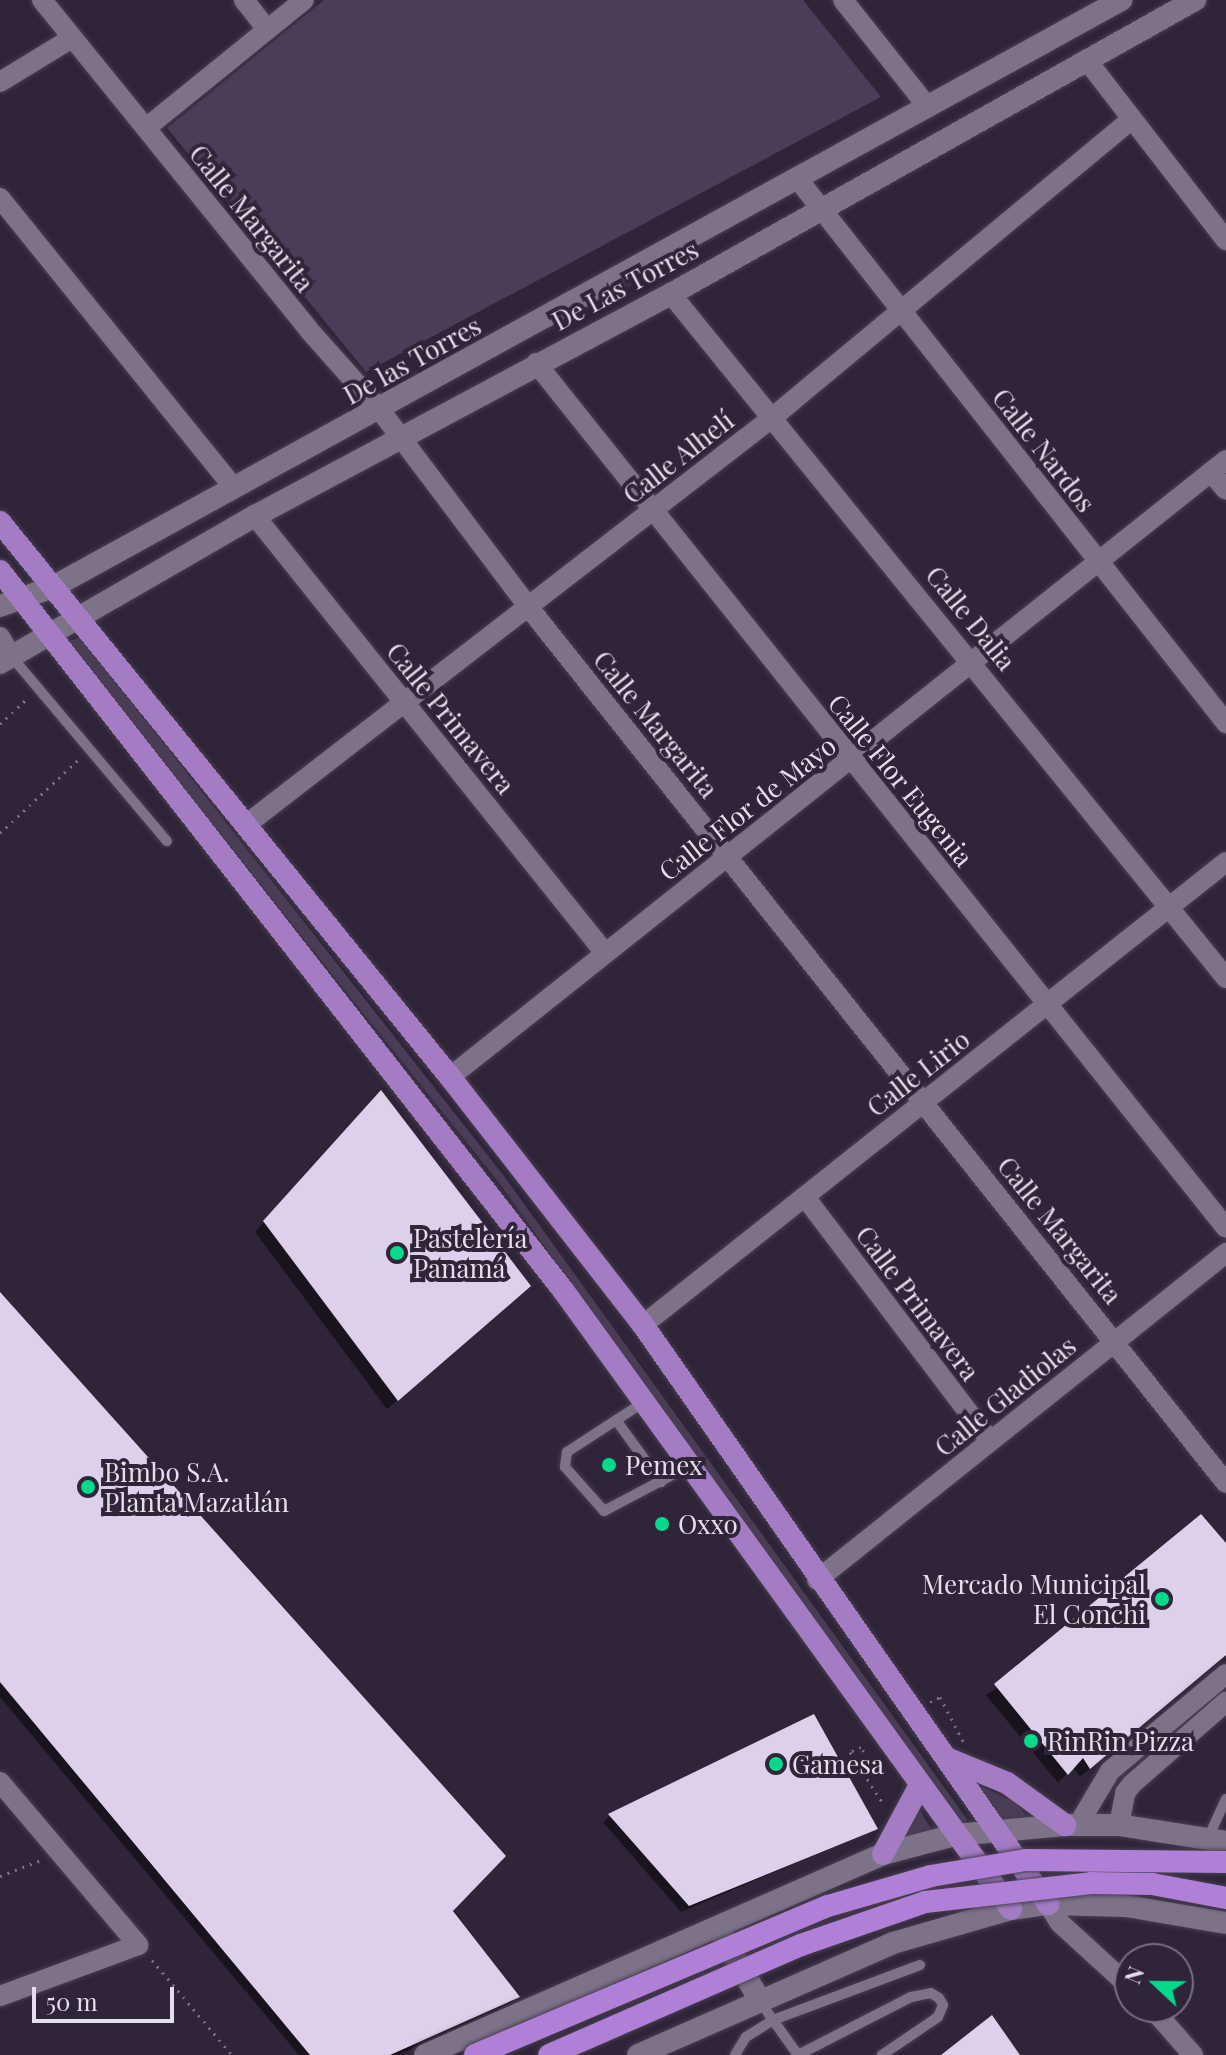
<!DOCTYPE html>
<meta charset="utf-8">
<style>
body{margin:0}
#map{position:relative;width:1226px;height:2055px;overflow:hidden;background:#2f2438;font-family:"Playfair Display",serif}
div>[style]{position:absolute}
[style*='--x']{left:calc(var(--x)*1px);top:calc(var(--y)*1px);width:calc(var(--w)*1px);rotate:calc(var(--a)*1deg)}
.green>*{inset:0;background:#4b3d57}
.shadow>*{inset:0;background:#0007}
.building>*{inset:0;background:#ded0ea}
.path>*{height:3px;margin-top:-1.5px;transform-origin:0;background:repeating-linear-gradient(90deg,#7a7082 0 2px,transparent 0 8px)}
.roads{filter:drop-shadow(0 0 2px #483f50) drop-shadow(0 0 2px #483f50)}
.service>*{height:10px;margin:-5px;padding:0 5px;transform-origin:5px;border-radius:5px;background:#7e7289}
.minor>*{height:20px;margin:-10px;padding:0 10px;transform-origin:10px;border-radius:10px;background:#7e7289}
.tertiary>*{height:22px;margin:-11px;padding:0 11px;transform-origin:11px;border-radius:11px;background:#7e7289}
.primary>*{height:22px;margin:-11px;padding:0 11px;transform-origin:11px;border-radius:11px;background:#a37cc4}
.bridges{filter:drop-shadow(0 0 2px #483f50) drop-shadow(0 0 2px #483f50)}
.trunk-bridge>*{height:22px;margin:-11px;padding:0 11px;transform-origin:11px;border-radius:11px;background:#b07fd8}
.dots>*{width:22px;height:22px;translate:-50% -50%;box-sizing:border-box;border:4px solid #2f2438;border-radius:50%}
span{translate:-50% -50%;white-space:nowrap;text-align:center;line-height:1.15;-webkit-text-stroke:8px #2f2438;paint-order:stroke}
.street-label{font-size:26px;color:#e5deec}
.poi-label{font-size:26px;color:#e5deec}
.left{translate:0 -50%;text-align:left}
.right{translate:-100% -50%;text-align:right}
.north{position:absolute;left:1114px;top:1943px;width:80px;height:80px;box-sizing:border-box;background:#2f2438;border:2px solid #786e80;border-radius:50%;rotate:292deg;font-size:22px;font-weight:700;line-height:32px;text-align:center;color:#e5deec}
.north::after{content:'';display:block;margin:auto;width:28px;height:36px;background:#05d98b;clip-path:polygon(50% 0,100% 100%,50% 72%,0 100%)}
.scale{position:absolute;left:32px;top:1987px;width:142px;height:36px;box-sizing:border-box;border:4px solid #e5deec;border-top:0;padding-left:10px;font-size:24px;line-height:28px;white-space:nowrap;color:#e5deec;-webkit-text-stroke:6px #2f2438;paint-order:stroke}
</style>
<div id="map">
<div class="green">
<div style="clip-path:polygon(324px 0,803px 0,881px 97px,366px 372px,167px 128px)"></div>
<div style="clip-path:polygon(80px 637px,504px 1176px,967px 1819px,964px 1826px,499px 1183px,67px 642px)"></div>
<div style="clip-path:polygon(973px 1783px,1017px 1803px,1027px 1817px,1011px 1826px,993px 1817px)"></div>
<div style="clip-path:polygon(916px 1804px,935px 1835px,900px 1846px)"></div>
</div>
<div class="shadow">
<div style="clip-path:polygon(372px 1102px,519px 1295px,387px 1409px,255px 1232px)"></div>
<div style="clip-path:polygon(0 1295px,517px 1996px,510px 2003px,398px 2055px,299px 2055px,0 1697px)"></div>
<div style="clip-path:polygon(1226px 1546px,1226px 1654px,1080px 1777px,1073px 1767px,1058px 1783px,986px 1695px)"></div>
<div style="clip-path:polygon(610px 1816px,875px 1829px,681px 1912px,603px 1822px)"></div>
</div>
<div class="building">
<div style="clip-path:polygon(381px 1090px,531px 1286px,398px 1401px,263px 1221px)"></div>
<div style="clip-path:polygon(0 1292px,506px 1856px,453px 1911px,520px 1997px,390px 2055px,310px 2055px,0 1682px)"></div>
<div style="clip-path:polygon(1201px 1514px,1226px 1543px,1226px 1655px,1090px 1769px,1083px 1758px,1068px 1775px,994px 1684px)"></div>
<div style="clip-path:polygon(814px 1714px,878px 1829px,689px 1906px,608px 1814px)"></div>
<div style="clip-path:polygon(992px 2015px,1020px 2055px,941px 2055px)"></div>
</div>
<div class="path">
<div style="--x:0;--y:724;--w:40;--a:-43"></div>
<div style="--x:0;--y:833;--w:108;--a:-43.1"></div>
<div style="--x:930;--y:1702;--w:11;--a:-27"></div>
<div style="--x:940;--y:1697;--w:50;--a:62.4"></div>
<div style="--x:879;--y:1761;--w:8;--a:150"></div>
<div style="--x:872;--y:1765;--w:21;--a:-121"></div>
<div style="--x:861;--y:1747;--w:12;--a:156"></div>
<div style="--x:850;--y:1752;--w:63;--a:57.3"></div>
<div style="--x:0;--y:1876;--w:44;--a:-21.3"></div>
<div style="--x:152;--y:1960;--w:124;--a:49.9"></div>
</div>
<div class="roads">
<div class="service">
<div style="--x:11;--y:656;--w:242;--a:49.9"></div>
<div style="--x:644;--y:1402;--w:92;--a:147"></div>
<div style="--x:567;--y:1452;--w:15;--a:98"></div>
<div style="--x:565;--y:1467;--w:59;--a:48.4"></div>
<div style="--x:604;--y:1511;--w:96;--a:-27.9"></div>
<div style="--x:616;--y:1420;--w:77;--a:54"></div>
<div style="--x:1208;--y:1838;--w:43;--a:-65.2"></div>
<div style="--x:760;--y:2001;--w:23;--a:56"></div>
<div style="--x:773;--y:2020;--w:157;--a:-20.5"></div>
<div style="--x:735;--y:2055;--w:21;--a:-59"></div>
<div style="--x:746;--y:2037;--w:32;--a:-32"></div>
<div style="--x:773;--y:2020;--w:43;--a:54.5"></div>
<div style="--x:798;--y:2055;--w:127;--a:-27.2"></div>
<div style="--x:911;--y:1997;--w:20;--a:-11"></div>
<div style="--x:931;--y:1993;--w:9;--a:32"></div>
<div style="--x:939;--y:1998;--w:8;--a:60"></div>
<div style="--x:943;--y:2005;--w:13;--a:113"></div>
<div style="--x:938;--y:2017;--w:68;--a:145.8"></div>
</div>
<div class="minor">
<div style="--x:42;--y:0;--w:424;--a:51"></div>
<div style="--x:309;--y:330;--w:107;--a:48.4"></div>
<div style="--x:380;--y:410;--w:249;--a:53"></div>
<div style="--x:530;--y:609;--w:1117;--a:51.47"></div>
<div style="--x:244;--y:0;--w:37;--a:52"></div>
<div style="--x:843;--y:0;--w:135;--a:51.6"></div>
<div style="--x:1089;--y:63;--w:224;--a:52.3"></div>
<div style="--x:0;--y:82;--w:84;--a:-31.4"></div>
<div style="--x:146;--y:128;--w:203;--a:-39"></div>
<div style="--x:797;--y:178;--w:694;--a:51.79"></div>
<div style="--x:0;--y:198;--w:373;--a:51.1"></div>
<div style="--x:671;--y:294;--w:881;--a:50.94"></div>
<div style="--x:536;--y:363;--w:1106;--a:51.42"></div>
<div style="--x:1211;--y:472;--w:23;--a:50"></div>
<div style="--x:255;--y:516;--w:560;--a:51.31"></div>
<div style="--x:0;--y:637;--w:22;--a:60"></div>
<div style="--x:247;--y:824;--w:665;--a:-37.73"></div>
<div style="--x:773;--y:417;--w:465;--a:-39.7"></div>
<div style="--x:450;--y:1077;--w:991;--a:-38.49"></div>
<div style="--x:805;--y:1197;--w:306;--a:52.8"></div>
<div style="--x:643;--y:1325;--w:744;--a:-38.46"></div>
<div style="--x:817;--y:1580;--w:524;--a:-38.64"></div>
<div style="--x:0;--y:1782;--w:214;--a:49.7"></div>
<div style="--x:138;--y:1945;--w:147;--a:159.7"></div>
<div style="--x:1078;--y:1825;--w:63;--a:-59.3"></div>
<div style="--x:1110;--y:1771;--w:151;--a:-39.9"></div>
<div style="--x:1119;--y:1825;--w:33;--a:-79"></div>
<div style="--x:1125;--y:1793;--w:11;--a:-52"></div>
<div style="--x:1132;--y:1784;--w:125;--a:-41.1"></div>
<div style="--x:1048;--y:1904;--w:22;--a:58"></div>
<div style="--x:1060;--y:1923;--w:95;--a:42.4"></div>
<div style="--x:1151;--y:2007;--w:64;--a:48.8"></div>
</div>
<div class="tertiary">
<div style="--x:0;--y:606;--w:56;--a:-19.7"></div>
<div style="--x:53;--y:587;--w:1219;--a:-28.79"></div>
<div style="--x:0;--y:663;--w:294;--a:-30"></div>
<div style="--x:255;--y:516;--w:472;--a:-28.1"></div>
<div style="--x:671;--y:294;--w:601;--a:-29.3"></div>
<div style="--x:720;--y:1931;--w:78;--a:60.2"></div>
<div style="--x:425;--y:2055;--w:500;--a:-23.69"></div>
<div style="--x:883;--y:1854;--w:74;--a:-14.8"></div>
<div style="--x:955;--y:1835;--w:110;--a:-5.2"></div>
<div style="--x:1065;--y:1825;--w:54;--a:0"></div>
<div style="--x:1119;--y:1825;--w:108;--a:9"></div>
<div style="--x:638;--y:2055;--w:279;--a:-23.7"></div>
<div style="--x:893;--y:1943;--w:123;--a:-16.1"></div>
<div style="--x:1011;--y:1909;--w:37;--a:-8"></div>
<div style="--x:1048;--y:1904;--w:78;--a:1.5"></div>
<div style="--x:1126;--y:1906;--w:101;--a:9.6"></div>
</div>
<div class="primary">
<div style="--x:0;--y:522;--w:715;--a:50.96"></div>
<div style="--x:450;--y:1077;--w:314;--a:52.1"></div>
<div style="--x:643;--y:1325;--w:707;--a:55.03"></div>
<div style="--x:0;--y:571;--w:913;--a:51.94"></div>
<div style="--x:563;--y:1290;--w:764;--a:54.1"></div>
<div style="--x:946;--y:1758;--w:66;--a:22.3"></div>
<div style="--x:1007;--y:1783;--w:72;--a:35.9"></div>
<div style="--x:883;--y:1854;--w:76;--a:-61.8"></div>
</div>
</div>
<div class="bridges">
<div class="trunk-bridge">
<div style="--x:475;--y:2055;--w:383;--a:-22.9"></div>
<div style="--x:828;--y:1906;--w:107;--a:-16.2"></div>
<div style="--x:931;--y:1876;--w:96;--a:-9.6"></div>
<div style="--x:1026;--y:1860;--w:200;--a:0.6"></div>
<div style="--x:549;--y:2055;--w:275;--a:-23.6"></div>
<div style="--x:801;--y:1945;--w:131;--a:-19.1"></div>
<div style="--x:925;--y:1902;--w:167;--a:-6.5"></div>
<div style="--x:1091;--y:1883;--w:61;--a:0.9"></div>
<div style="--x:1152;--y:1884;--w:75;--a:10.7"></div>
</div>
</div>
<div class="dots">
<div style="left:397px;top:1253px;background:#05d98b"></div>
<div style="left:609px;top:1465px;background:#05d98b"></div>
<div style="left:88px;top:1487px;background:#05d98b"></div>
<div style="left:662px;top:1524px;background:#05d98b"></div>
<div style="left:1162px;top:1599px;background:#05d98b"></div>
<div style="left:1031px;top:1741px;background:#05d98b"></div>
<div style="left:776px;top:1764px;background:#05d98b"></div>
</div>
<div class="street-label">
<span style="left:252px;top:218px;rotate:51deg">Calle Margarita</span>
<span style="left:625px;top:285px;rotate:-28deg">De Las Torres</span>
<span style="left:412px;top:360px;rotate:-29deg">De las Torres</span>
<span style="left:1044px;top:450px;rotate:52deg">Calle Nardos</span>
<span style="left:678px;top:457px;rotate:-38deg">Calle Alhelí</span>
<span style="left:971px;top:618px;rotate:51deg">Calle Dalia</span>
<span style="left:451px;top:718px;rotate:51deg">Calle Primavera</span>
<span style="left:656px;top:724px;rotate:51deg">Calle Margarita</span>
<span style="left:901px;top:780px;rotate:51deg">Calle Flor Eugenia</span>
<span style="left:747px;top:808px;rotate:-38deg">Calle Flor de Mayo</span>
<span style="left:918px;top:1073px;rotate:-38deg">Calle Lirio</span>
<span style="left:1060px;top:1230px;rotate:51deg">Calle Margarita</span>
<span style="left:918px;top:1303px;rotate:53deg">Calle Primavera</span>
<span style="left:1005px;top:1396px;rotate:-39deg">Calle Gladiolas</span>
</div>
<div class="poi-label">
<span class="left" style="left:413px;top:1253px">Pastelería<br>Panamá</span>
<span class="left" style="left:625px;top:1465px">Pemex</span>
<span class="left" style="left:104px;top:1487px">Bimbo S.A.<br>Planta Mazatlán</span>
<span class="left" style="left:678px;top:1524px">Oxxo</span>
<span class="right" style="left:1146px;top:1599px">Mercado Municipal<br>El Conchi</span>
<span class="left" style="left:1047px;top:1741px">RinRin Pizza</span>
<span class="left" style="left:792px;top:1764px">Gamesa</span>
</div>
<div class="north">N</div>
<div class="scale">50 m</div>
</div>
